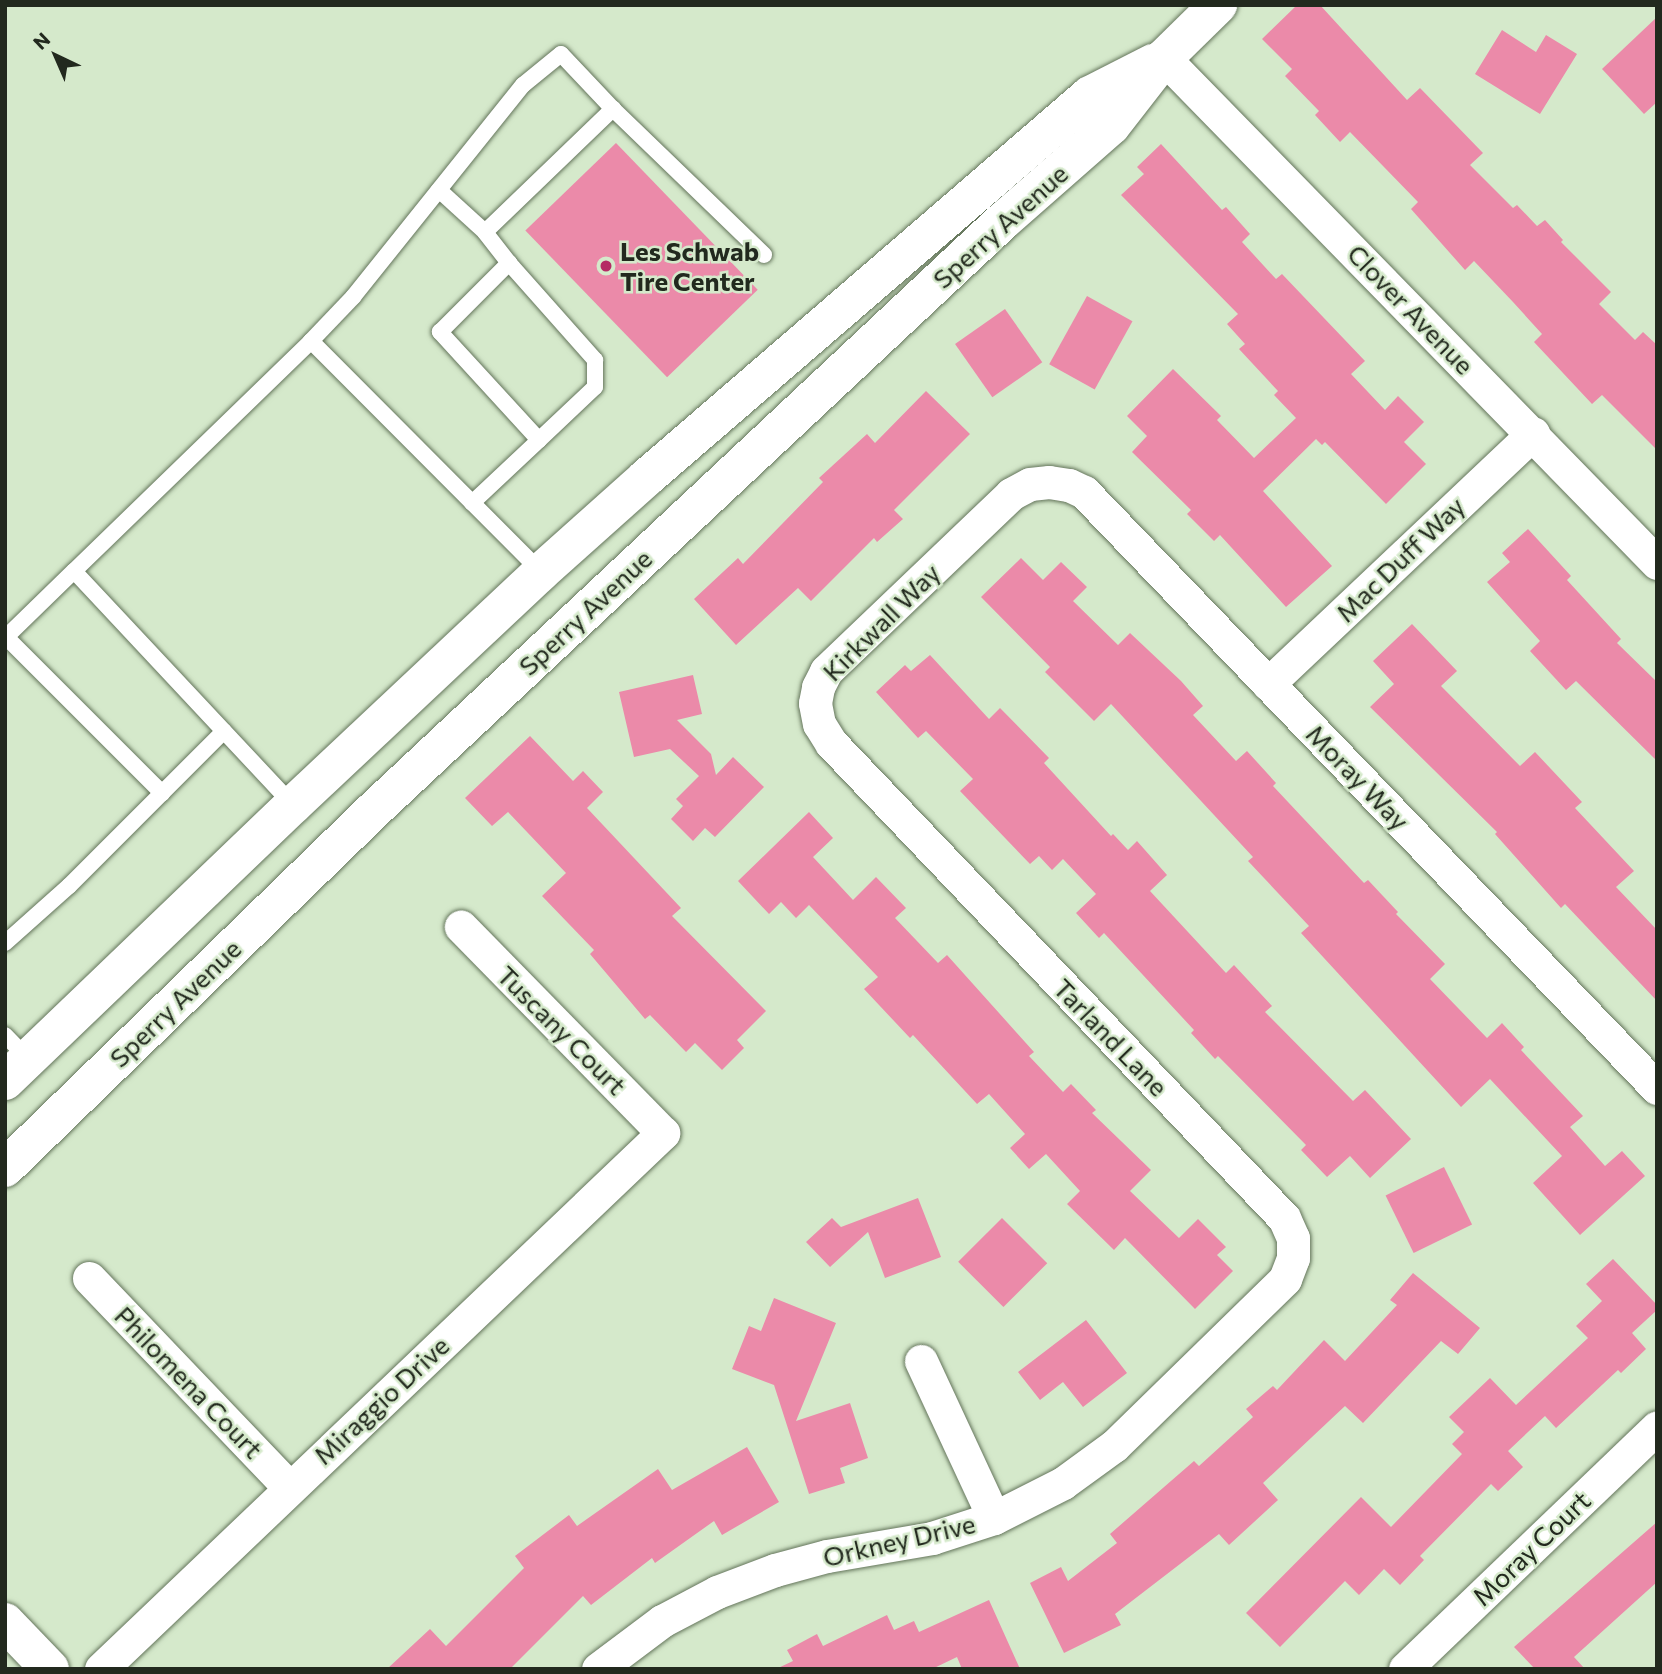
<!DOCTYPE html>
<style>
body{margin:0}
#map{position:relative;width:1662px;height:1674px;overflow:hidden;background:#d5e9cb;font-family:Commissioner,sans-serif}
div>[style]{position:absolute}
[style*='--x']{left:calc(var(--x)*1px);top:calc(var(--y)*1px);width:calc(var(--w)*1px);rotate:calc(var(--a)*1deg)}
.building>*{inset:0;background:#eb8aa9;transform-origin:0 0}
.roads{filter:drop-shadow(0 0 2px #64755b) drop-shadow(0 0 2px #64755b)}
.lane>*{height:16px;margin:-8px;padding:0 8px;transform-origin:8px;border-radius:8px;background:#fff}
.street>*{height:33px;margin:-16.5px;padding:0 16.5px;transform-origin:16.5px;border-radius:16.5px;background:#fff}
.secondary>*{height:38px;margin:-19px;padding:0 19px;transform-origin:19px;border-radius:19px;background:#fff}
.primary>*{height:38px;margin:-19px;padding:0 19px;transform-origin:19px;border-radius:19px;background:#fff}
.dots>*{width:19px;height:19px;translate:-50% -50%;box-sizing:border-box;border:4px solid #d5e9cb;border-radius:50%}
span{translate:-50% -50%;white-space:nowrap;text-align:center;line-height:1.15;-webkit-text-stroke:5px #d5e9cb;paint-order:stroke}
.street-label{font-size:26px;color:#22291e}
.poi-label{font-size:26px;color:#22291e;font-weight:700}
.left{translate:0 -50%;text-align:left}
.frame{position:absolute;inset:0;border:7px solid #22291e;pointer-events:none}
.north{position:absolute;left:21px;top:21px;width:70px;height:70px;-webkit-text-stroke:5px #d5e9cb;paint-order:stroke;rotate:316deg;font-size:19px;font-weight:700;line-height:28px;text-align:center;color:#22291e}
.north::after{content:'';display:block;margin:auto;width:24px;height:32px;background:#22291e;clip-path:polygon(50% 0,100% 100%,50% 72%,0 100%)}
</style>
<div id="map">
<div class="building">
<div style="clip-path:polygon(1297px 5px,1320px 5px,1407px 100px,1420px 88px,1483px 153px,1470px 165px,1513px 208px,1517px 205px,1537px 226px,1545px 220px,1563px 240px,1561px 242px,1611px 292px,1599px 304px,1635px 340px,1643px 332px,1657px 345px,1657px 450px,1602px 395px,1592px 404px,1534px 342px,1542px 334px,1513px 302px,1474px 261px,1465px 270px,1411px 209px,1418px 202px,1350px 132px,1340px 142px,1315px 115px,1319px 111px,1285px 76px,1292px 69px,1262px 39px)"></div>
<div style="clip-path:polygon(1657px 17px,1657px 102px,1644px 114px,1602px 69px)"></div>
<div style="clip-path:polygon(1502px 30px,1536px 52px,1546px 35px,1577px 54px,1540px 114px,1475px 74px)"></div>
<div style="left:616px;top:143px;width:204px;height:126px;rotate:46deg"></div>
<div style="clip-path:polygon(1161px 144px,1222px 210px,1226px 207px,1250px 234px,1242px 242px,1276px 279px,1282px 274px,1365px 361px,1351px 374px,1385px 410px,1398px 396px,1424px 422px,1404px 442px,1426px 464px,1386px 504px,1325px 442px,1322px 445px,1316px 439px,1263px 491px,1332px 566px,1286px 607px,1220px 535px,1214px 541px,1187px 514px,1191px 510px,1132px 452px,1147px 436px,1127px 416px,1173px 369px,1221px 416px,1217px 420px,1254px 458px,1296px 418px,1274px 395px,1278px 391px,1239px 349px,1245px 344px,1227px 324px,1238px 314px,1121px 195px,1144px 174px,1137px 167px)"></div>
<div style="left:1087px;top:296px;width:52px;height:78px;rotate:29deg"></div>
<div style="left:1005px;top:309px;width:65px;height:61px;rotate:55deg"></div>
<div style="clip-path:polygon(926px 391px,970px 434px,894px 510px,903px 519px,877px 542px,874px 538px,811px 601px,798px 588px,736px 645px,694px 599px,738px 558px,743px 564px,823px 482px,819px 478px,867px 434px,875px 443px)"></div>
<div style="clip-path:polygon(1528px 529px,1571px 576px,1567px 580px,1621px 639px,1617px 643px,1657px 682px,1657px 761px,1576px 681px,1566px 690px,1530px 651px,1540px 641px,1487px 582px,1510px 562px,1502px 553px)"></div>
<div style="clip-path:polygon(1021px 558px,1043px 580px,1061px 562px,1087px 587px,1073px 601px,1118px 645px,1130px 633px,1181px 681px,1203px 706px,1193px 715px,1236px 761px,1247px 751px,1276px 783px,1273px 786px,1364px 883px,1368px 880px,1398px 912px,1396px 914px,1445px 964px,1430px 979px,1487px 1038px,1502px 1023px,1524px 1047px,1521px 1050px,1583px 1116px,1570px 1127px,1605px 1166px,1622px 1151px,1645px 1176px,1580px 1235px,1533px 1183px,1562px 1156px,1490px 1079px,1461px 1107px,1301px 933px,1309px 926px,1248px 861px,1253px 857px,1111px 704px,1094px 721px,1045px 672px,1050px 667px,981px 597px)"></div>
<div style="clip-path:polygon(1412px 624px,1457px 671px,1441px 686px,1520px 766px,1535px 752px,1582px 802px,1575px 808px,1634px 871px,1616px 887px,1657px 930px,1657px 1001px,1565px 904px,1561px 908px,1495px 834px,1497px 832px,1370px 707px,1394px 684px,1373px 661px)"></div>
<div style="clip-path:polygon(930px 655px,989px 719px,1000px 708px,1049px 758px,1044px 763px,1111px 836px,1113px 834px,1128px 850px,1137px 841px,1167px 875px,1150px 891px,1226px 973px,1234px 965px,1272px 1006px,1265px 1012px,1353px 1101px,1365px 1090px,1411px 1139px,1370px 1178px,1350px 1156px,1327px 1177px,1301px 1150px,1306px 1145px,1218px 1056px,1215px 1059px,1191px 1033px,1194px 1030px,1104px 933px,1099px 938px,1076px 913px,1096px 894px,1063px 859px,1052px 870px,1039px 856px,1030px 864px,960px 791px,973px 779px,926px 731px,918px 738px,876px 692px,905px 665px,911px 671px)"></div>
<div style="clip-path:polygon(693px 675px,702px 714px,677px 720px,711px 754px,716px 775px,733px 757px,764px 787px,715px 837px,705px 828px,693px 841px,671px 819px,683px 806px,676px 799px,699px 776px,670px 749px,634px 757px,619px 692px)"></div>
<div style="clip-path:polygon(530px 736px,573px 781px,583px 771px,603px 792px,587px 808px,681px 908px,672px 916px,766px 1011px,737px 1040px,744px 1048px,722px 1070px,695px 1043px,686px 1052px,650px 1015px,645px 1019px,590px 954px,594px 950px,542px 896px,566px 873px,508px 812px,492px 826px,465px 798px)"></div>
<div style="clip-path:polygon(809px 812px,833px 838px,813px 857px,853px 900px,876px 877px,906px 908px,895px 918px,938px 963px,947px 955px,1034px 1052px,1029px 1056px,1063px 1092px,1071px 1084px,1096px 1110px,1092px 1113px,1151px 1170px,1130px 1191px,1179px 1238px,1198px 1219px,1226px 1247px,1217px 1255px,1233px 1271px,1195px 1309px,1125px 1238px,1114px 1250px,1067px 1204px,1080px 1191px,1046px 1154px,1029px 1169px,1010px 1148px,1025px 1134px,989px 1094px,977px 1104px,913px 1035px,910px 1038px,864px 989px,878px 977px,809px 905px,796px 918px,781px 902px,769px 914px,738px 881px)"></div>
<div style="left:1444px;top:1167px;width:64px;height:65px;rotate:64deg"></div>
<div style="clip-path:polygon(918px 1198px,941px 1257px,885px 1278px,868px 1232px,830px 1267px,806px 1242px,832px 1218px,841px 1227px)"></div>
<div style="left:1002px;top:1218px;width:64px;height:62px;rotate:45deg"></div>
<div style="clip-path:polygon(1613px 1259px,1657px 1305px,1657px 1310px,1632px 1333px,1646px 1349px,1621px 1373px,1618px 1370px,1556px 1428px,1545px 1416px,1508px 1451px,1523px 1467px,1498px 1491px,1491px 1484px,1420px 1556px,1424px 1560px,1400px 1585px,1384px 1569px,1359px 1595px,1345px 1581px,1280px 1647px,1246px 1613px,1361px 1497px,1391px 1527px,1462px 1454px,1452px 1444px,1464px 1432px,1449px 1417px,1490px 1378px,1516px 1405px,1588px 1338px,1576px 1326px,1602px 1301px,1586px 1284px)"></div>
<div style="clip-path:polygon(1413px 1273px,1480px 1328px,1458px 1354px,1441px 1341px,1363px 1423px,1345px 1406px,1263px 1483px,1278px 1500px,1229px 1545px,1219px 1534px,1115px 1614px,1121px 1625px,1064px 1653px,1030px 1583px,1061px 1567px,1068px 1581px,1117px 1543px,1110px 1534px,1194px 1461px,1199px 1466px,1253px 1417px,1246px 1409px,1273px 1386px,1277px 1390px,1324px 1340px,1345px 1361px,1397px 1305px,1390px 1300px)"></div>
<div style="clip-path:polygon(774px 1298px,836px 1323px,796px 1421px,850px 1403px,868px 1458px,840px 1468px,845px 1483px,809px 1494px,774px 1385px,732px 1369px,749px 1326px,761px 1331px)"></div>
<div style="clip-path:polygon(1086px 1320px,1127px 1373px,1083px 1407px,1063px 1382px,1040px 1400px,1018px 1372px)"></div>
<div style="clip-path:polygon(747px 1447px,779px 1502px,722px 1535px,714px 1521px,655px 1563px,652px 1558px,591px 1605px,583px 1596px,510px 1669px,387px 1669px,430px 1629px,446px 1646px,524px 1568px,515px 1556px,569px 1515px,577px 1526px,658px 1469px,672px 1490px)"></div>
<div style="clip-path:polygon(1657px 1522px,1657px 1582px,1574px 1657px,1585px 1669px,1535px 1669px,1514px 1647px)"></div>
<div style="clip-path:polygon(989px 1600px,1020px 1669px,962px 1669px,957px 1657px,932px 1669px,776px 1669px,793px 1661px,787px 1650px,817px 1634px,823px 1646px,887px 1615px,894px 1630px,914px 1621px,919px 1632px)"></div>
</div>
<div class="roads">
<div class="lane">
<div style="--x:439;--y:190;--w:62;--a:42.4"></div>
<div style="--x:509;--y:263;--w:130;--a:48.4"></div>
<div style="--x:595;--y:360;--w:27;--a:90"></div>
<div style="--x:595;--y:387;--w:77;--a:136.6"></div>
<div style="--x:311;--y:341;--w:61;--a:-46.3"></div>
<div style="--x:353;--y:297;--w:272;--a:-51.3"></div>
<div style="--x:523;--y:85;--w:49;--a:-39.2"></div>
<div style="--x:561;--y:54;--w:76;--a:46.6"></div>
<div style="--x:472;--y:503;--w:92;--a:-43.2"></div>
<div style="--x:539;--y:440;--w:147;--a:-132.5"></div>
<div style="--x:440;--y:332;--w:98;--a:-45"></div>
<div style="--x:509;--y:263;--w:39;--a:-128"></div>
<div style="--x:485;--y:232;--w:178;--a:-43.9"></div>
<div style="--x:613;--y:109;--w:210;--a:44"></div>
<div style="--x:6;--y:637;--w:221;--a:45"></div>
<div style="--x:5;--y:638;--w:96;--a:-44.2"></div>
<div style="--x:293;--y:805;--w:320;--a:-133.1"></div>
<div style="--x:74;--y:571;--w:330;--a:-44.1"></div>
<div style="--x:311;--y:341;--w:326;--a:45.1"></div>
<div style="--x:5;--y:943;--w:86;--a:-41.7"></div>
<div style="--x:69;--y:886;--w:219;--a:-45"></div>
<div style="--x:5;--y:1035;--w:33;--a:46"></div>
</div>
<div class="street">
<div style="--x:1164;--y:58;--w:706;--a:45.69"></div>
<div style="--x:1268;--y:684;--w:365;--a:-43.4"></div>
<div style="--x:89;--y:1278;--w:289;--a:46.3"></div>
<div style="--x:921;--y:1361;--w:173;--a:65.1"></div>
<div style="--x:101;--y:1669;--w:777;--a:-43.64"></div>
<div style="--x:663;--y:1133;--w:289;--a:-134.4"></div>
<div style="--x:598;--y:1669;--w:80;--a:-36.9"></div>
<div style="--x:662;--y:1621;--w:62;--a:-27.8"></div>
<div style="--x:717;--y:1592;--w:62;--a:-20.8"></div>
<div style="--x:775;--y:1570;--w:54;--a:-15.1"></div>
<div style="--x:827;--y:1556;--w:107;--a:-9.7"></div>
<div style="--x:932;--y:1538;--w:65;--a:-17.9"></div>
<div style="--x:994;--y:1518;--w:77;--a:-26.9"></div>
<div style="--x:1063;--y:1483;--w:63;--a:-36"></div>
<div style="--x:1114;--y:1446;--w:239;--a:-44.3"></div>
<div style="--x:1285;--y:1279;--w:22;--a:-69"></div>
<div style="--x:1293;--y:1258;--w:20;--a:-90"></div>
<div style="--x:1293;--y:1238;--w:22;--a:-114"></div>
<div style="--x:1284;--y:1218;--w:656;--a:-133.64"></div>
<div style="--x:831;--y:743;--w:22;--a:-122"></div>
<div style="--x:819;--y:724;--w:21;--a:-101"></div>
<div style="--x:815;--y:703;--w:16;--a:-79"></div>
<div style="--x:818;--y:687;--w:18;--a:-63"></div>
<div style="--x:826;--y:671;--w:256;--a:-43.7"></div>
<div style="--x:1011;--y:494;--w:21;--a:-28"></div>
<div style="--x:1030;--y:484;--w:19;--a:-6"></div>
<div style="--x:1049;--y:482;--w:20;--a:9"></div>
<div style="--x:1069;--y:485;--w:17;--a:25"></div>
<div style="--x:1084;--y:492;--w:827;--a:46.13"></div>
<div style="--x:1405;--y:1669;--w:349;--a:-43.8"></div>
</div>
<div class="secondary">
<div style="--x:5;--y:1622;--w:65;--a:46.2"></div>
</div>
<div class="primary">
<div style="--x:5;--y:1081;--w:399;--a:-43.8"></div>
<div style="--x:293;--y:805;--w:340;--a:-43.2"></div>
<div style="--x:541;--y:572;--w:141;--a:-41.8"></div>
<div style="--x:646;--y:478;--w:586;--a:-40.78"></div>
<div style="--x:1090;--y:95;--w:71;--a:-26.9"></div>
<div style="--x:5;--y:1168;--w:517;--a:-44.14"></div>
<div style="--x:376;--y:808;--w:860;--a:-43.12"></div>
<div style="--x:1004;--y:220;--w:142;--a:-41.3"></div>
<div style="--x:1111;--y:126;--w:86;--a:-52.1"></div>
<div style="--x:1164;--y:58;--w:76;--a:-44.5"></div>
</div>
</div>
<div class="dots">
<div style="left:606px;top:266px;background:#b52b65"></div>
</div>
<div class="street-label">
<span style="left:1000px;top:226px;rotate:-42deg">Sperry Avenue</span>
<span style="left:1411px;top:309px;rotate:46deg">Clover Avenue</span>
<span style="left:1400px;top:559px;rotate:-44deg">Mac Duff Way</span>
<span style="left:585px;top:612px;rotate:-43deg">Sperry Avenue</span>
<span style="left:881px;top:622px;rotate:-45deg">Kirkwall Way</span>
<span style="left:1358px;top:777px;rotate:46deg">Moray Way</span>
<span style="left:175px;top:1003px;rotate:-44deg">Sperry Avenue</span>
<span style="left:562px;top:1030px;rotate:45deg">Tuscany Court</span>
<span style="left:1111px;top:1037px;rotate:46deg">Tarland Lane</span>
<span style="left:189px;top:1382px;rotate:46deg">Philomena Court</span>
<span style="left:381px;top:1400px;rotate:-43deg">Miraggio Drive</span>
<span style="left:899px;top:1540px;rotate:-13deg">Orkney Drive</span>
<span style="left:1531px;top:1548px;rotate:-44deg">Moray Court</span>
</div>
<div class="poi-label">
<span class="left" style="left:620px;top:266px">Les Schwab<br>Tire Center</span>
</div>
<div class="frame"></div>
<div class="north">N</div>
</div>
